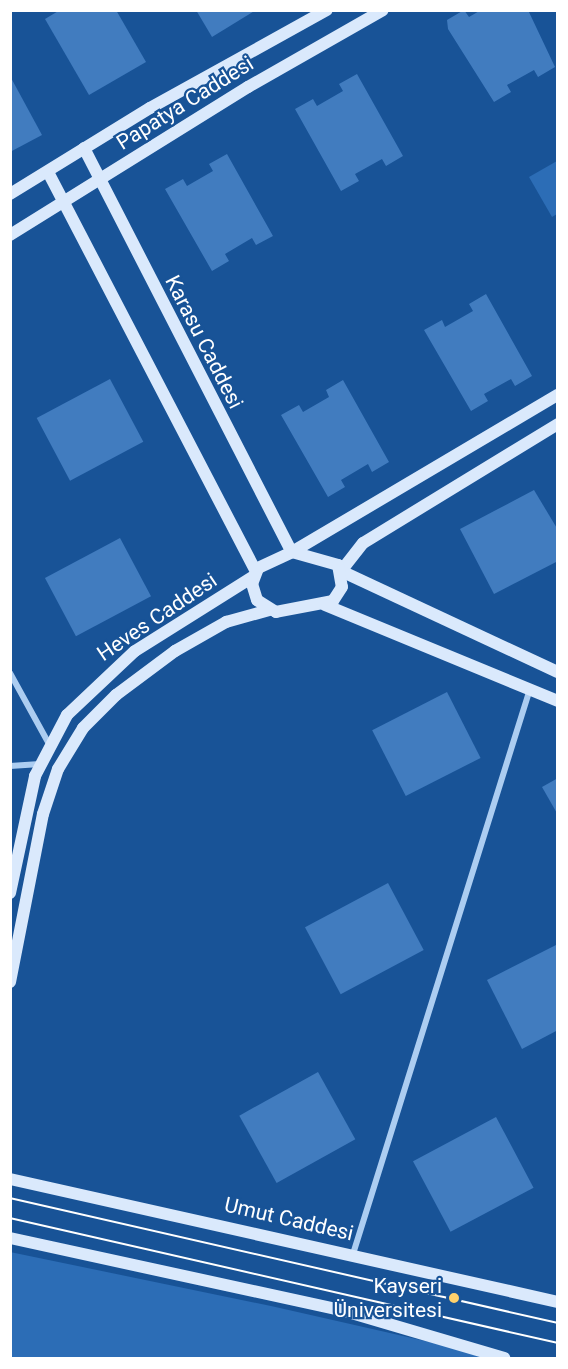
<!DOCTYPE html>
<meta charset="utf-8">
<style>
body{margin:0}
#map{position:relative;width:568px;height:1369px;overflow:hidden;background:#185397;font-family:Roboto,sans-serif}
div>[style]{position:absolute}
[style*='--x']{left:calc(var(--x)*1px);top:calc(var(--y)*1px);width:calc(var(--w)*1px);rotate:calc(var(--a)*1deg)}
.green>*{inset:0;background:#2c6db6}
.building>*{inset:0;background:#417cbf;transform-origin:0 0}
.street>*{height:6px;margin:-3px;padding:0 3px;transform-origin:3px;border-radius:3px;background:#accdf1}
.secondary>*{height:12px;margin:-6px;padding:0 6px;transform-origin:6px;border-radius:6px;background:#dae9fc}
.tram>*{height:1.5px;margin:-0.75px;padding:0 0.75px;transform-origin:0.75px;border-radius:0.75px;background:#fff}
.dots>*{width:16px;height:16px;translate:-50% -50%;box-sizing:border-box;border:3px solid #185397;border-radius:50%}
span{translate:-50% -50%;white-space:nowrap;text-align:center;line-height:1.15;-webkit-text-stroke:4.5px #185397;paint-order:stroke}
.street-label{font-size:21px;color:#fff}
.poi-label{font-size:21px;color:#fff}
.right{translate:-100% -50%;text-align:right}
.frame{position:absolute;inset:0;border:12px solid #fff;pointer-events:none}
</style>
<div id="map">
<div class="green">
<div style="clip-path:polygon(557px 161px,557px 214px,552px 217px,529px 177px)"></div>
<div style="clip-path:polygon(10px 1252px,271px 1306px,500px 1358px,11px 1358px)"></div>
</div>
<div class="building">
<div style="clip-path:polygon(60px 10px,116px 10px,146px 62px,89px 95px,45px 19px)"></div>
<div style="clip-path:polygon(196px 10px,256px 10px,212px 37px)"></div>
<div style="clip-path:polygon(464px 10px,469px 17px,481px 10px,528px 10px,555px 67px,538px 77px,534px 70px,507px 85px,511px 92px,494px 102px,448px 29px,447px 20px)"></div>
<div style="clip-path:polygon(357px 74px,403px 156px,386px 166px,382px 159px,355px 174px,359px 181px,341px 191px,295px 109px,313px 99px,317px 106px,343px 91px,339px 84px)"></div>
<div style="clip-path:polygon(10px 76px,42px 135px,10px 152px)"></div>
<div style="clip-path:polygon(227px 154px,273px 236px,256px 245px,252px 238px,225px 254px,229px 261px,212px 271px,165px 189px,183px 179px,187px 186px,213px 171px,209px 164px)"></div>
<div style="clip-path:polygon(486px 294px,532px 376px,515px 386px,511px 379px,484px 394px,488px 401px,471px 411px,424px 330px,442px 320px,445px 327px,473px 311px,469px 304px)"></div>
<div style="left:110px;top:379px;width:71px;height:83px;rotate:62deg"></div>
<div style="clip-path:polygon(343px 380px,389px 462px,372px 472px,368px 464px,341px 480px,345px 487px,328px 497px,281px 415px,299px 405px,303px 412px,329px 397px,326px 390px)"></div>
<div style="clip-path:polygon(534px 490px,558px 530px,558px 561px,494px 594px,460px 529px)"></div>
<div style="left:120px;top:538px;width:66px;height:85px;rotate:62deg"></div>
<div style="left:447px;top:692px;width:74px;height:84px;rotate:63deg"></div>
<div style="clip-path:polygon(558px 778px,558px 815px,542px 787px)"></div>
<div style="left:388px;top:883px;width:76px;height:94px;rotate:62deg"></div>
<div style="clip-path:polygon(558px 944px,558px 1030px,522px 1049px,487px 980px)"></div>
<div style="left:318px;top:1072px;width:77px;height:90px;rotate:61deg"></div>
<div style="left:496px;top:1117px;width:80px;height:94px;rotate:62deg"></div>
</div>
<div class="street">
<div style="--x:10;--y:673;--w:81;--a:61.2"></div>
<div style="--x:10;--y:766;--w:30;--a:-4"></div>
<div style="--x:353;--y:1254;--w:592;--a:-72.61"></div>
</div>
<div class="secondary">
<div style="--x:84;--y:148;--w:454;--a:62.8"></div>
<div style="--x:292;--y:552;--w:309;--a:-30.6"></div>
<div style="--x:48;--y:172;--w:450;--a:62.5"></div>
<div style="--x:10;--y:194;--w:164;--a:-31.6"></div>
<div style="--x:150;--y:108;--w:202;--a:-29"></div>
<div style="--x:10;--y:235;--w:280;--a:-31.9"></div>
<div style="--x:248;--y:87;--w:155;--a:-29.7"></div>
<div style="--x:558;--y:424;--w:228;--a:148.6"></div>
<div style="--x:363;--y:543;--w:36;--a:128"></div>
<div style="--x:341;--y:571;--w:239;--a:25"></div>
<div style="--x:292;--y:552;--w:48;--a:15.8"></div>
<div style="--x:338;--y:565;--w:22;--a:80"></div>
<div style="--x:342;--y:587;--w:17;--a:123"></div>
<div style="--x:333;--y:601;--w:58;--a:169.1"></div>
<div style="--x:276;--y:612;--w:22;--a:-148"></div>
<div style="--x:257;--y:600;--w:17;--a:-107"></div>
<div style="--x:252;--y:584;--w:17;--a:-69"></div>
<div style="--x:258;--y:568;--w:38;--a:-25"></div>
<div style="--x:325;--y:605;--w:252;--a:22.4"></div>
<div style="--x:10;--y:893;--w:120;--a:-77.9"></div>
<div style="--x:35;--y:776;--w:69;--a:-62.3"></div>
<div style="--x:67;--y:715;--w:93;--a:-43.3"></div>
<div style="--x:135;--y:651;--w:141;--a:-32.2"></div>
<div style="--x:10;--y:982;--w:171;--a:-78.9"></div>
<div style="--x:43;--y:814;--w:47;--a:-71.6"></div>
<div style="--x:58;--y:769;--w:48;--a:-58.6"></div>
<div style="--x:83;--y:728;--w:47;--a:-45"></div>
<div style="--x:116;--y:695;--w:74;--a:-36.7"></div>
<div style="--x:175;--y:651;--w:59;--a:-29.6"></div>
<div style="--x:226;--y:622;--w:45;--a:-15.6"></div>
<div style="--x:10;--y:1179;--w:562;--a:12.65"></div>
<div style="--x:10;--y:1238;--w:346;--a:12.3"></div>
<div style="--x:348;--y:1312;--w:163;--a:16.4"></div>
</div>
<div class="tram">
<div style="--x:10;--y:1198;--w:562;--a:12.85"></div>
<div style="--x:10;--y:1218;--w:562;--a:12.85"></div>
</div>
<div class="dots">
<div style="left:454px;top:1298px;background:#ffd16c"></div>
</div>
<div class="street-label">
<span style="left:185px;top:103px;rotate:-32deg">Papatya Caddesi</span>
<span style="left:204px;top:342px;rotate:63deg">Karasu Caddesi</span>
<span style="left:157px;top:617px;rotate:-34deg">Heves Caddesi</span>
<span style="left:289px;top:1219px;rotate:13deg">Umut Caddesi</span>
</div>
<div class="poi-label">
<span class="right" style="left:442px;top:1298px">Kayseri<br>Üniversitesi</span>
</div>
<div class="frame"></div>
</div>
